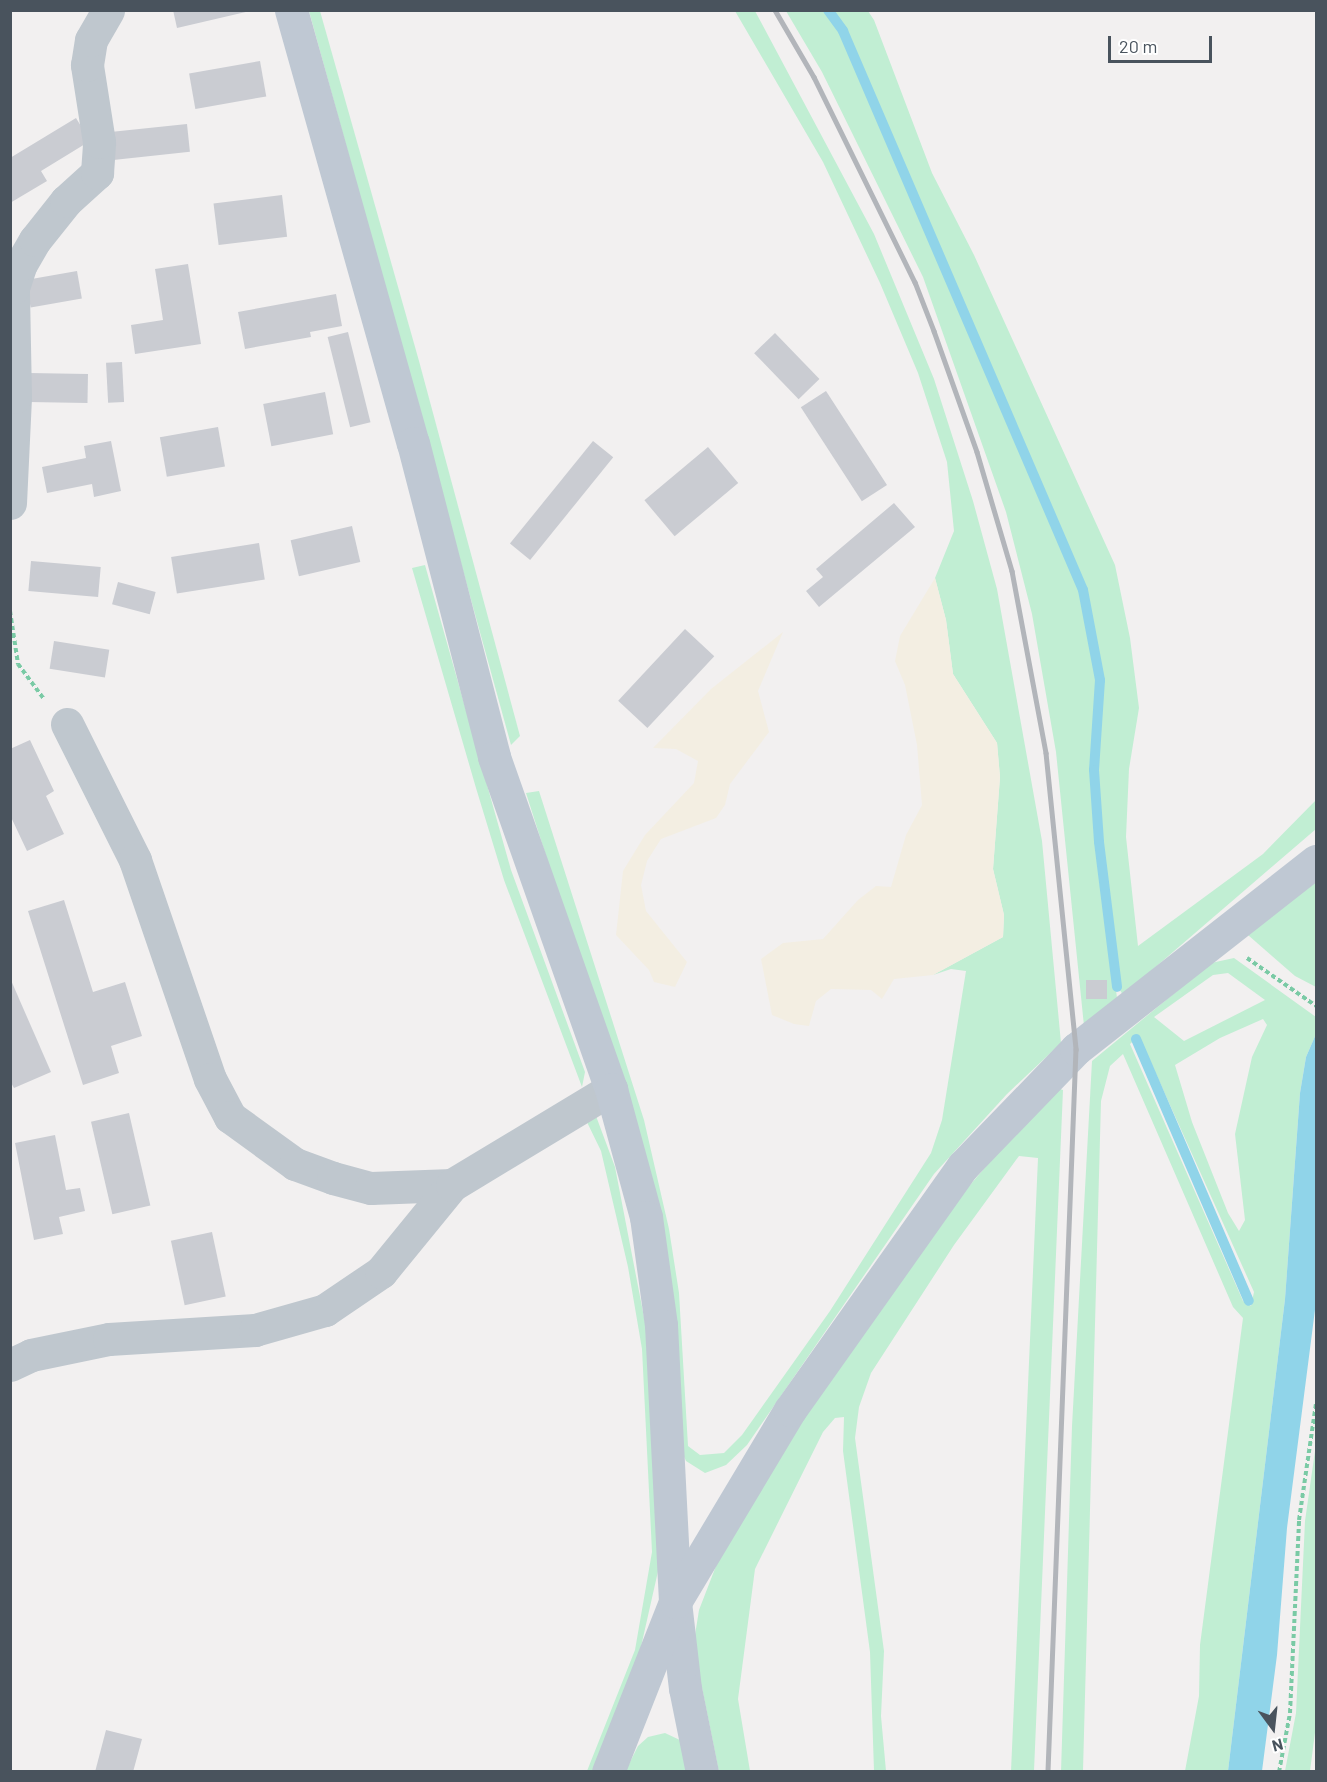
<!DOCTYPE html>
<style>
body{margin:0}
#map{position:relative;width:1327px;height:1782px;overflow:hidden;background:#f2f0f0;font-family:Barlow,sans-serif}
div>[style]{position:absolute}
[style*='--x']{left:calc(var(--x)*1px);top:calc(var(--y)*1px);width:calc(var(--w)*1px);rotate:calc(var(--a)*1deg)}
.green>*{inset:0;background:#c1eed3}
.sand>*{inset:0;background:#f3eee2}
.water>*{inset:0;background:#90d4e9}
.stream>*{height:10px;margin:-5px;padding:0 5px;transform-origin:5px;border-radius:5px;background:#90d4e9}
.building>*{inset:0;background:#caccd2;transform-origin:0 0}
.path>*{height:4px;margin-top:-2px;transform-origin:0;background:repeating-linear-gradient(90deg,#7acaa5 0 4.5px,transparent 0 7.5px)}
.street>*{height:33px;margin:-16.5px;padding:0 16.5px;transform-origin:16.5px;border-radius:16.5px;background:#bfc7ce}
.secondary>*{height:33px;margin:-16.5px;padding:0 16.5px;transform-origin:16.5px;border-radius:16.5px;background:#bfc8d3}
.rail>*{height:4.5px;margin:-2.25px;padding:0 2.25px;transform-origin:2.25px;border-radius:2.25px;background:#b2b5ba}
span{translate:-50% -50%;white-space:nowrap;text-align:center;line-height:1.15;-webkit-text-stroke:4.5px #fff;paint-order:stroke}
.frame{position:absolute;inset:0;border:12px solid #49535d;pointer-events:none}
.north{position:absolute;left:1243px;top:1698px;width:60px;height:60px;-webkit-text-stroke:4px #fff;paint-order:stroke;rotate:165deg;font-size:16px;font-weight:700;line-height:24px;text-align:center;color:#49535d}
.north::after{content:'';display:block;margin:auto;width:21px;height:27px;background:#49535d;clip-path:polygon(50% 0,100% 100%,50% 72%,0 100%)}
.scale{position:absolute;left:1108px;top:36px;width:104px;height:27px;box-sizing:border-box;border:3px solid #49535d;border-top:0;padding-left:8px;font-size:18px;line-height:21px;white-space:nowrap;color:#49535d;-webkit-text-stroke:4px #fff;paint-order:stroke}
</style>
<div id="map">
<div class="green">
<div style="clip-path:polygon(309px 11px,320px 11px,419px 361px,520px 736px,511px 745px)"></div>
<div style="clip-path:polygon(735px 11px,755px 11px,874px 234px,934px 379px,973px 501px,997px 589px,1042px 841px,1061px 1043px,1007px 1094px,934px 1174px,747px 1445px,726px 1465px,705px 1473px,686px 1461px,680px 1448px,576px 950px,526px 793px,539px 791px,644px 1120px,669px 1229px,679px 1293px,688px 1446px,700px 1455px,724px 1453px,742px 1435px,830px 1311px,931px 1153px,942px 1120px,966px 971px,951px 969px,933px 975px,1003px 937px,1004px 915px,993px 869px,1000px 777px,997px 743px,953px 674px,946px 620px,935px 578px,954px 531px,947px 462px,918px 373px,880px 283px,823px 162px)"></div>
<div style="clip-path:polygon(786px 11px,826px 11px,842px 32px,1081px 590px,1098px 680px,1093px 770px,1097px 842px,1117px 998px,1084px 1026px,1056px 752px,1032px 614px,1006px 512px,923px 277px,822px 72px)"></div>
<div style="clip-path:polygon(830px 11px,868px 11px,874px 20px,932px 173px,974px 255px,1115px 565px,1130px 638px,1139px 708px,1129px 769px,1126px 837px,1138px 946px,1263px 854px,1316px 800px,1316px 829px,1123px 995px,1118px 987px,1100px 842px,1096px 770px,1102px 680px,1084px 589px,844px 30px)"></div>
<div style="clip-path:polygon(425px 565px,511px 870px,585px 1072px,582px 1087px,504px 880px,476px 788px,412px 568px)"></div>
<div style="clip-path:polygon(1316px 873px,1316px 987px,1295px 976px,1248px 935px)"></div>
<div style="clip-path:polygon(evenodd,1234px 958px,1316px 1017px,1316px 1034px,1306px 1057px,1300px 1093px,1285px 1299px,1228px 1771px,1185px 1771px,1199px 1696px,1200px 1645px,1243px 1318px,1233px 1307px,1123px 1054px,1110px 1066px,1101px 1101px,1083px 1771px,1061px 1772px,1072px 1426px,1092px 1061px,1211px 963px,1234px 958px,1228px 973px,1265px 1000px,1184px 1041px,1154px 1017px,1213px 975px,1228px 973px,1234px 958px,1263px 1019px,1267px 1025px,1252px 1057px,1235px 1134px,1245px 1220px,1239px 1231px,1228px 1213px,1192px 1122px,1175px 1065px,1220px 1038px,1263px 1019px,1234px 958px,1139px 1036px,1254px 1292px,1251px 1306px,1243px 1301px,1130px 1044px,1139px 1036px)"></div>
<div style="clip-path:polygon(1054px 1087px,1063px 1090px,1034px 1771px,1011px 1771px,1038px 1158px,1019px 1156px,954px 1245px,871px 1373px,859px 1407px,855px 1438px,884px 1651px,881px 1716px,886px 1771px,874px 1771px,870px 1652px,843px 1451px,844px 1417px,835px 1418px,823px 1432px,755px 1569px,738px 1699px,750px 1771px,719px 1772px,696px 1658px,695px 1635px,699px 1610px,716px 1566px,758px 1483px,958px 1199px)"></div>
<div style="clip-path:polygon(596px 1116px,615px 1167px,649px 1343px,661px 1558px,638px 1660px,594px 1772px,587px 1771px,635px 1650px,652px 1552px,642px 1349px,628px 1267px,601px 1151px,585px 1118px)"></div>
<div style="clip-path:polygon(1316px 1444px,1316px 1725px,1310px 1771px,1285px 1771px,1296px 1713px,1305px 1521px)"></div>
<div style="clip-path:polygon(665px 1733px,682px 1741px,692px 1772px,625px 1772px,638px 1746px,648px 1737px)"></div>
</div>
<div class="sand">
<div style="clip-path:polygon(935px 578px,946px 620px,953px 674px,997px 743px,1000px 777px,993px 869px,1004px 915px,1003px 937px,933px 975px,894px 979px,882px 999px,871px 990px,831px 989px,816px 1001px,809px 1026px,794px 1024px,772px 1015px,761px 959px,783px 943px,823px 939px,858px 900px,876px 886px,891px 887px,906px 835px,922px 805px,917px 745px,905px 685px,895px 661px,900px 636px)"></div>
<div style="clip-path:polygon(783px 632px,758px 691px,769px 732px,730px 784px,725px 805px,716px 818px,661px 839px,647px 861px,641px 885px,646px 911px,687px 962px,675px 987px,654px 982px,649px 970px,616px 935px,623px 871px,645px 835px,694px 783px,698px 761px,676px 749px,653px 748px,711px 689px)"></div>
</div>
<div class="water">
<div style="clip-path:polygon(1316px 1034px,1316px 1302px,1287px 1528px,1277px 1655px,1262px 1771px,1228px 1771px,1285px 1299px,1300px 1093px,1306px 1057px)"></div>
</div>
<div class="stream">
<div style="--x:828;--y:10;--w:26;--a:54"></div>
<div style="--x:843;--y:31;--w:608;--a:66.76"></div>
<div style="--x:1083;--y:590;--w:92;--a:79.3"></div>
<div style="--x:1100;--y:680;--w:90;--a:93.8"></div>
<div style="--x:1094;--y:770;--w:72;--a:86"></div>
<div style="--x:1099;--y:842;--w:146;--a:82.9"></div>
<div style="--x:1136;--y:1039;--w:285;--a:66.7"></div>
</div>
<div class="building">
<div style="clip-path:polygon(173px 10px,250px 10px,250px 11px,177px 28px)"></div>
<div style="left:260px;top:61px;width:36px;height:72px;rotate:80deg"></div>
<div style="clip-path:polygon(76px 118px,90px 141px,41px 171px,47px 181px,10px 203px,10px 158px)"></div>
<div style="left:187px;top:124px;width:28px;height:77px;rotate:84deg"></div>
<div style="left:282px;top:195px;width:42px;height:69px;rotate:83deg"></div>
<div style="clip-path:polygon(188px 264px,201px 344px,135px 354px,131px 325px,163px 320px,155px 269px)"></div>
<div style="left:77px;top:271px;width:28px;height:52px;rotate:80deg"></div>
<div style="clip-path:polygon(336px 294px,342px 326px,310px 332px,311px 337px,245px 349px,238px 312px)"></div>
<div style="left:348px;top:332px;width:93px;height:21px;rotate:76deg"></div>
<div style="left:775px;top:333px;width:64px;height:29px;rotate:46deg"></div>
<div style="left:122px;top:362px;width:40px;height:16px;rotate:87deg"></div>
<div style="left:29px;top:373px;width:59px;height:29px;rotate:1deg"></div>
<div style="left:826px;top:391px;width:112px;height:30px;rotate:57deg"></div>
<div style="left:325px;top:392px;width:43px;height:63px;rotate:79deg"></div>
<div style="left:218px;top:427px;width:40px;height:59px;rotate:80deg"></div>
<div style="clip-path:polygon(111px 441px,121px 491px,94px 497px,92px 484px,47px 493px,42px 467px,86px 458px,84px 446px)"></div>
<div style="left:593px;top:441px;width:26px;height:132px;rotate:39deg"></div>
<div style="left:708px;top:447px;width:47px;height:83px;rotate:50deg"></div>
<div style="clip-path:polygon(894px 503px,915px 527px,819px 607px,806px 591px,823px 577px,816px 569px)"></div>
<div style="left:352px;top:526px;width:37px;height:63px;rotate:77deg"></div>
<div style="left:259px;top:543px;width:37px;height:89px;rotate:81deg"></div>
<div style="left:31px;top:561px;width:70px;height:30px;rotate:5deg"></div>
<div style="left:118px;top:582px;width:39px;height:23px;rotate:15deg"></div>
<div style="left:685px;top:629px;width:40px;height:98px;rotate:43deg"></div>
<div style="left:54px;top:641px;width:56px;height:28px;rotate:9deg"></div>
<div style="clip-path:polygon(30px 740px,54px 791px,46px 796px,64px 834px,27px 851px,10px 815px,10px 749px)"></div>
<div style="clip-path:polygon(64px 900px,93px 992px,125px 982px,142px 1036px,111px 1046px,119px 1073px,83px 1085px,28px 911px)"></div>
<div style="clip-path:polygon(10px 978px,51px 1072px,14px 1088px,10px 1081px)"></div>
<div style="left:1086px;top:980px;width:21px;height:19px"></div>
<div style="left:129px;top:1113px;width:95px;height:39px;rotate:77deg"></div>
<div style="clip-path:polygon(55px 1135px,66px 1190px,80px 1188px,85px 1211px,59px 1217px,63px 1234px,34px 1240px,15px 1143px)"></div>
<div style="left:212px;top:1232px;width:66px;height:42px;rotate:78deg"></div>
<div style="clip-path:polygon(106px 1730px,142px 1739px,133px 1772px,95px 1772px)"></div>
</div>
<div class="path">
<div style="--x:10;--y:611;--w:54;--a:81.4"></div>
<div style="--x:18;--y:664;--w:44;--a:53.4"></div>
<div style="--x:1247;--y:958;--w:84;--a:34.8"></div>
<div style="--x:1279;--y:1772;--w:60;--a:-79.4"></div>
<div style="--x:1290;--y:1713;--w:193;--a:-87.3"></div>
<div style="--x:1299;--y:1520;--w:117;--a:-81.7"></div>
</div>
<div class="street">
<div style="--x:10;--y:503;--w:106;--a:-87.3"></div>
<div style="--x:15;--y:397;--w:109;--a:-91.1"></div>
<div style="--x:13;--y:288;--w:25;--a:-72"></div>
<div style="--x:21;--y:264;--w:28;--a:-60"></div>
<div style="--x:35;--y:240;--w:50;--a:-51.5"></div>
<div style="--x:66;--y:201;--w:42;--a:-42.1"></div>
<div style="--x:97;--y:173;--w:31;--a:-86"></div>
<div style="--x:99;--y:142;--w:78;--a:-98.9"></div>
<div style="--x:87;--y:65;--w:25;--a:-81"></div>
<div style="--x:91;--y:40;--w:34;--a:-60"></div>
<div style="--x:67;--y:724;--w:152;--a:63.4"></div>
<div style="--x:135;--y:860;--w:231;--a:71.1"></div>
<div style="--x:210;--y:1079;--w:43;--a:62.2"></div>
<div style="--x:230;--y:1117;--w:80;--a:35.9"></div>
<div style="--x:295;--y:1164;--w:40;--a:20.2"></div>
<div style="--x:333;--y:1178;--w:39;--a:15"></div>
<div style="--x:371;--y:1188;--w:81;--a:-2.1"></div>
<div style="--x:10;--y:1365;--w:23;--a:-25"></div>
<div style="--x:31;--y:1355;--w:80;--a:-11.6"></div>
<div style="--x:109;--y:1339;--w:146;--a:-3.5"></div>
<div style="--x:255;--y:1330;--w:73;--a:-15.9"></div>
<div style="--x:325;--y:1310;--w:68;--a:-34.2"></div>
<div style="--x:381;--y:1272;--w:112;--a:-50.8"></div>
<div style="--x:452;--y:1185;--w:186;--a:-31.1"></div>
</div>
<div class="secondary">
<div style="--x:291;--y:10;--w:450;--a:74.3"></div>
<div style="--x:413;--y:443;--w:324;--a:75.5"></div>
<div style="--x:494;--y:757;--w:352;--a:70.6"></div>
<div style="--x:611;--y:1089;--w:133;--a:74.7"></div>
<div style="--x:646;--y:1217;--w:109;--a:82.1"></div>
<div style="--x:661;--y:1325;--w:277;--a:87.1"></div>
<div style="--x:675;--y:1602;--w:87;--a:83.4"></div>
<div style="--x:685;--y:1688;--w:86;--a:78.6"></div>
<div style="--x:608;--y:1772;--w:183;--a:-68.5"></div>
<div style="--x:675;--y:1602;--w:224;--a:-59.1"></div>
<div style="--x:790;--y:1410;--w:299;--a:-54.7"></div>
<div style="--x:963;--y:1166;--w:163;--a:-46"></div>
<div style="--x:1076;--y:1049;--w:305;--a:-38.1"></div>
</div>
<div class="rail">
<div style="--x:775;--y:10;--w:78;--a:59.8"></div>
<div style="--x:814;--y:77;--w:229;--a:63.8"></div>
<div style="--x:915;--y:282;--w:53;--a:68.8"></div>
<div style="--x:934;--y:331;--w:128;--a:70.4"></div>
<div style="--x:977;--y:452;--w:124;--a:73.6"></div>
<div style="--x:1012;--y:571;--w:185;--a:79.4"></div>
<div style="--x:1046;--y:753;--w:298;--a:84.2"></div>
<div style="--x:1076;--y:1049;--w:724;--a:92.22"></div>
</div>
<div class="frame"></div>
<div class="north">N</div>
<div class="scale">20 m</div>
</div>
